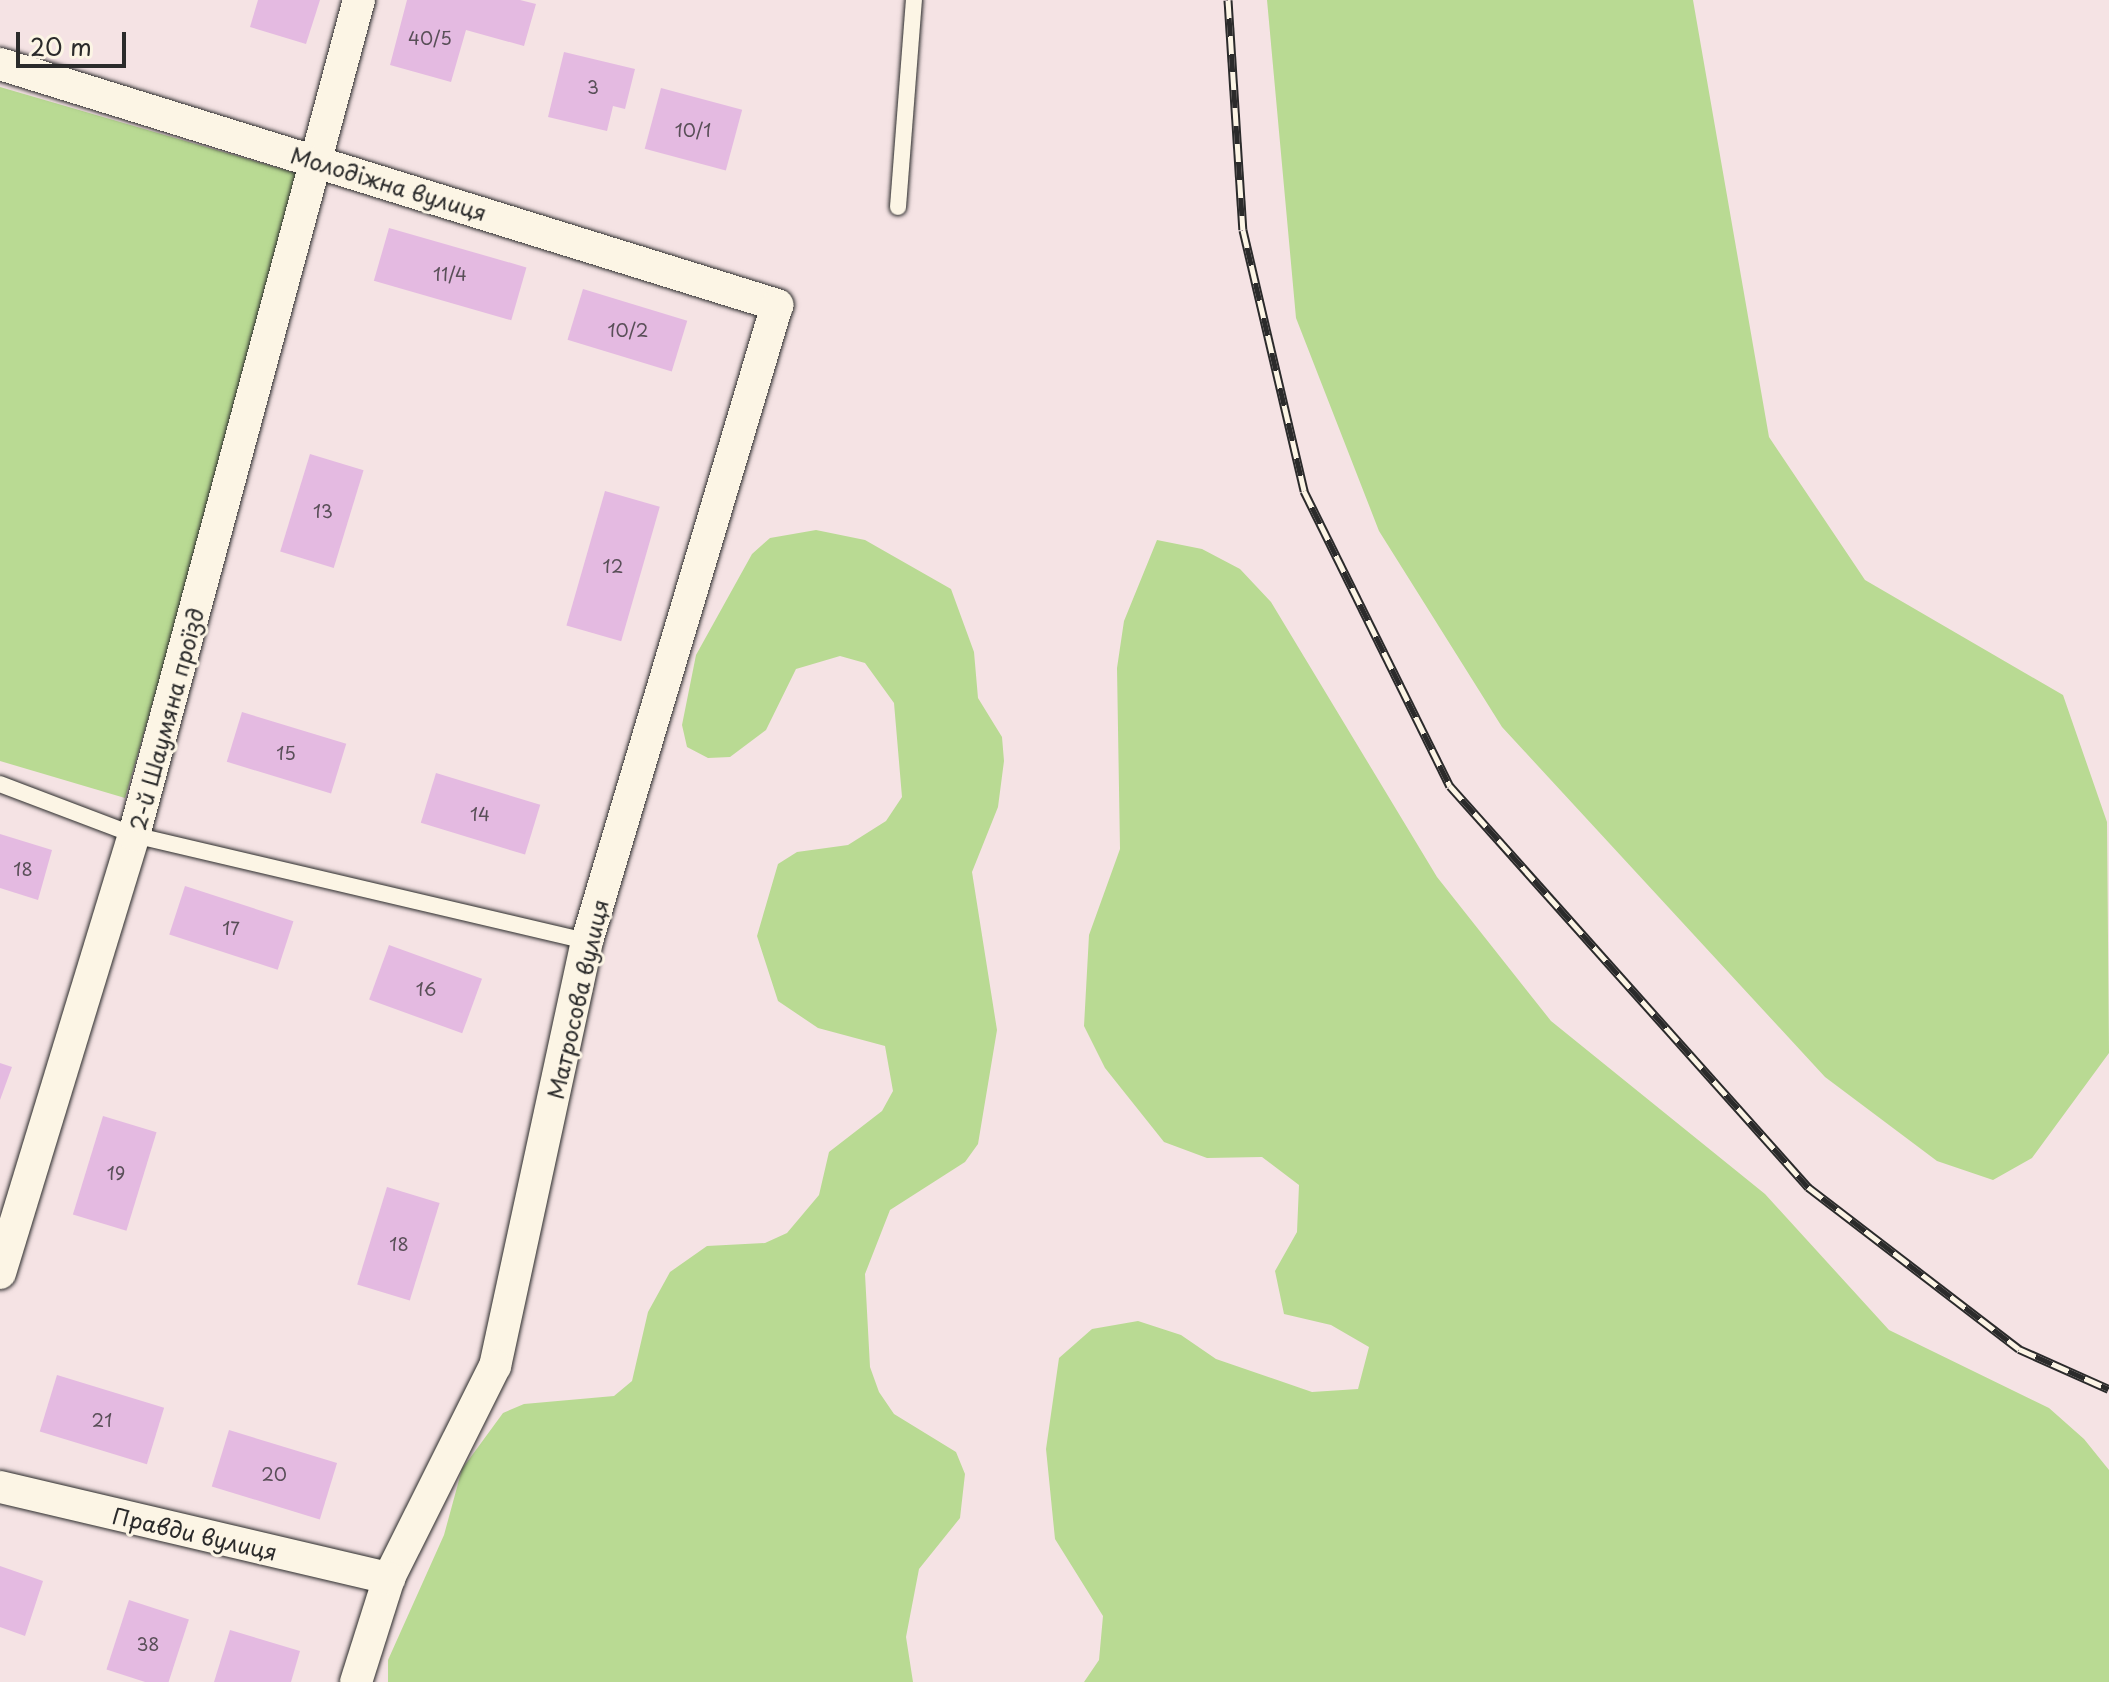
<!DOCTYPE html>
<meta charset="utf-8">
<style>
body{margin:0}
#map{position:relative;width:2109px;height:1682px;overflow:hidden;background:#f5e3e4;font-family:"Playpen Sans",sans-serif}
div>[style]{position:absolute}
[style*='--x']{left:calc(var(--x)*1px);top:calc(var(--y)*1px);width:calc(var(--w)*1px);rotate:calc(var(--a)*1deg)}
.green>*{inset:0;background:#b9da93}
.building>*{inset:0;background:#e4bae1;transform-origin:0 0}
.roads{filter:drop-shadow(0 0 2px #2b2b2b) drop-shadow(0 0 2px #2b2b2b)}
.service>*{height:16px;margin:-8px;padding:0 8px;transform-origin:8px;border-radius:8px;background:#fcf5e5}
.minor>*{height:32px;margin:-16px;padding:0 16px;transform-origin:16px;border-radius:16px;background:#fcf5e5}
.rail>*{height:9px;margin-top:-4.5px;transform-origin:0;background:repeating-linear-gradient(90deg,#fcf5e5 0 18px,#2b2b2b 0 36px);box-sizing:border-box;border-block:2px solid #2b2b2b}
span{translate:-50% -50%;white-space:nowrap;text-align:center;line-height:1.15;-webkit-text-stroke:6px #fcf5e5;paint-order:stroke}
.number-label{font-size:18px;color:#594f58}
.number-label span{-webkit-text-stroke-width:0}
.street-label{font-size:22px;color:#2b2b2b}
.scale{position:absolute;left:16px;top:32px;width:110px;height:36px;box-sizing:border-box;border:4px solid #2b2b2b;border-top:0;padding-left:10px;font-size:24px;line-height:28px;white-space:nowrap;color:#2b2b2b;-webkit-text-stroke:6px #fcf5e5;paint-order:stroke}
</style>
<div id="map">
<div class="green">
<div style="clip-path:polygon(1267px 0,1693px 0,1769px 437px,1865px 580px,2063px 695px,2107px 822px,2109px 1053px,2032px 1158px,1993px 1180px,1937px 1161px,1825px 1077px,1502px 727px,1379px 531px,1296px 318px)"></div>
<div style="clip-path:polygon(0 87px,306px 176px,125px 798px,0 761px)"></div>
<div style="clip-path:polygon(816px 530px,865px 540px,951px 589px,974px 652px,978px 698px,1002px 737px,1004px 761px,998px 807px,972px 872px,997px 1030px,978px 1144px,965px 1162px,890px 1210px,865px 1274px,870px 1367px,879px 1392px,894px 1414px,956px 1452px,965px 1474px,960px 1518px,919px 1569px,906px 1637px,913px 1682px,388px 1682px,388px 1660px,444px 1535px,462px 1469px,503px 1413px,524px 1404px,614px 1396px,632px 1381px,648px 1312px,670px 1272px,707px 1246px,765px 1243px,787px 1233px,819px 1195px,829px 1152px,882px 1111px,893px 1091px,885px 1046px,818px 1028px,778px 1001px,757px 936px,778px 864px,797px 852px,848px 845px,886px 821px,902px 797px,894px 703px,865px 663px,840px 656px,796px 669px,766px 730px,730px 757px,708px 758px,687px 747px,682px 725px,696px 655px,752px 554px,770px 538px)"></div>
<div style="clip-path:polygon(1157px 540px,1202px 549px,1240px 569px,1271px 602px,1437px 877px,1551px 1021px,1765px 1194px,1889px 1330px,2049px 1408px,2084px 1439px,2109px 1470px,2109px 1682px,1084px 1682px,1099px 1660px,1103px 1616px,1055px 1539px,1046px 1449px,1059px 1358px,1092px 1329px,1138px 1321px,1181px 1335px,1216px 1359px,1312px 1392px,1358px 1389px,1369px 1347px,1331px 1325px,1284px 1314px,1275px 1271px,1297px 1232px,1299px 1185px,1262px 1157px,1207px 1158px,1164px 1142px,1105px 1068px,1084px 1026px,1089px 935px,1120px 849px,1117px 668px,1124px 621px)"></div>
</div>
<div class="building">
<div style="clip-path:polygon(258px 0,320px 0,306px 44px,250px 27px)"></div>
<div style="clip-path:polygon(407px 0,520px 0,536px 4px,524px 46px,466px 30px,451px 82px,390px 65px)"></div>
<div style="clip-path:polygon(564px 52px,635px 69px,625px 109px,613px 106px,607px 131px,548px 117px)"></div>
<div style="left:661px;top:88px;width:84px;height:63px;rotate:15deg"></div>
<div style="left:389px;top:228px;width:143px;height:55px;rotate:16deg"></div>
<div style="left:583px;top:289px;width:109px;height:53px;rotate:17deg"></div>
<div style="left:310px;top:454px;width:56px;height:102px;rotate:17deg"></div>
<div style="left:605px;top:491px;width:57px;height:140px;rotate:16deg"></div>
<div style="left:242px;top:712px;width:109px;height:52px;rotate:17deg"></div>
<div style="left:436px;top:773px;width:109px;height:52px;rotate:17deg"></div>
<div style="clip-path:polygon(0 834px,52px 850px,38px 900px,0 888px)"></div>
<div style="left:185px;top:886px;width:114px;height:51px;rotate:18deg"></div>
<div style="left:389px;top:945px;width:99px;height:58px;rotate:20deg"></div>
<div style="clip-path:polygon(0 1063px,12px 1067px,0 1100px)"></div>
<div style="left:103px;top:1116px;width:56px;height:103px;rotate:17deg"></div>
<div style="left:387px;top:1187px;width:55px;height:102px;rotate:17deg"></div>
<div style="left:57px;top:1375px;width:112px;height:59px;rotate:17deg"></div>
<div style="left:229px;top:1430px;width:113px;height:59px;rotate:17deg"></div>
<div style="clip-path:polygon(0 1566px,43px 1581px,25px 1636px,0 1627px)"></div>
<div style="left:129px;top:1600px;width:63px;height:73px;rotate:18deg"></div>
<div style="clip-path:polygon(230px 1630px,300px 1651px,291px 1682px,214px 1682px)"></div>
</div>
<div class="roads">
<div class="service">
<div style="--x:898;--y:207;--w:208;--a:-85.6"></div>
<div style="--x:0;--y:784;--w:143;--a:20.8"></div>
<div style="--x:134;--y:835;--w:465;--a:13.2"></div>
</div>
<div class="minor">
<div style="--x:0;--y:64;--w:814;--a:17.23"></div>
<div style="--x:777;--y:305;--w:664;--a:106.63"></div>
<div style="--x:587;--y:941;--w:435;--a:102.2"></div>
<div style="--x:495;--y:1366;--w:237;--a:116.6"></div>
<div style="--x:389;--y:1578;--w:109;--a:107.6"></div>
<div style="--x:0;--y:1273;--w:458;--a:-73"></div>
<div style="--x:134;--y:835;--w:865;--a:-74.92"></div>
<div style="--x:0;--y:1487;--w:400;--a:13.2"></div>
</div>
</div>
<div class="rail">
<div style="--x:1228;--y:0;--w:230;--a:86.3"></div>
<div style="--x:1243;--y:230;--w:268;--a:76.8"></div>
<div style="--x:1304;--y:491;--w:329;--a:63.7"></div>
<div style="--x:1450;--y:786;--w:538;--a:48.24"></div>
<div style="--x:1808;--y:1187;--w:266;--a:37.5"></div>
<div style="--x:2019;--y:1349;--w:98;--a:24"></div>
</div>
<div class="number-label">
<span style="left:430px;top:38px">40/5</span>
<span style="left:593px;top:87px">3</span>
<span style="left:693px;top:130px">10/1</span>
<span style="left:450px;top:274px">11/4</span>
<span style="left:628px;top:330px">10/2</span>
<span style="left:323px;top:511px">13</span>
<span style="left:613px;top:566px">12</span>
<span style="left:286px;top:753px">15</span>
<span style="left:480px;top:814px">14</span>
<span style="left:23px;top:869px">18</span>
<span style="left:231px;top:928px">17</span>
<span style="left:426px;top:989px">16</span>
<span style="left:116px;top:1173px">19</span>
<span style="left:399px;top:1244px">18</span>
<span style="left:102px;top:1420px">21</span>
<span style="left:274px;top:1474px">20</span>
<span style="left:148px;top:1644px">38</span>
</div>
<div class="street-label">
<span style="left:389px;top:183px;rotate:17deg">Молодіжна вулиця</span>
<span style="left:166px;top:719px;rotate:-75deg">2-й Шаумяна проїзд</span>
<span style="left:577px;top:999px;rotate:-77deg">Матросова вулиця</span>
<span style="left:195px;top:1533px;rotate:13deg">Правди вулиця</span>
</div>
<div class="scale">20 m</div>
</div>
